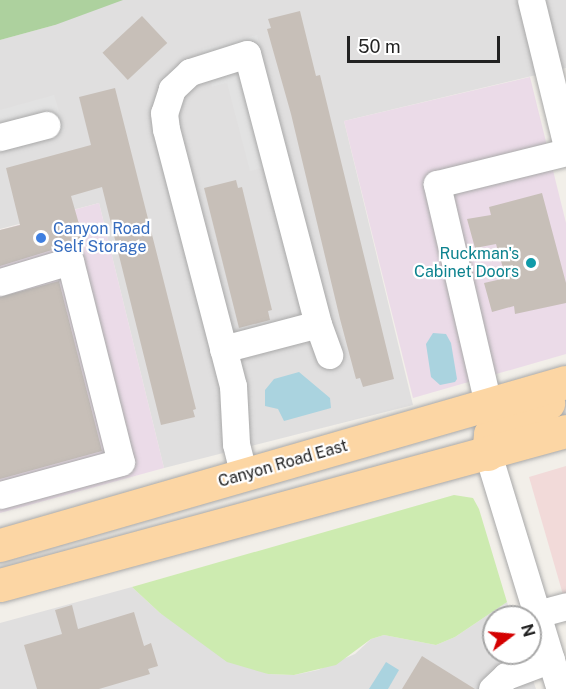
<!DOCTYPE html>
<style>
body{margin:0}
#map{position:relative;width:566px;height:689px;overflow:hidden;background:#f2efe9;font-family:"Public Sans",sans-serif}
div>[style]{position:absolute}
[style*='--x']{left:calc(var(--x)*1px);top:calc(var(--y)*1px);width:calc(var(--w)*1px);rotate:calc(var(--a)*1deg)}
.residential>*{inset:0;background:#e0dfdf}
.commercial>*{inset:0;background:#f2dad9}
.industrial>*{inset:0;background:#ebdbe8}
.grass>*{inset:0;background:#cdebb0}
.forest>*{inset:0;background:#add19e}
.parking>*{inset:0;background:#e2e2e2}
.water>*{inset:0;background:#aad3df}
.building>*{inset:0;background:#c7bfb8;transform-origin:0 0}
.roads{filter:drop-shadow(0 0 2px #a9a9a9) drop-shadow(0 0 2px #a9a9a9)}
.minor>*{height:27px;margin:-13.5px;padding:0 13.5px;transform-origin:13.5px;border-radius:13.5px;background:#fff}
.major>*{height:33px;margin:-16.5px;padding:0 16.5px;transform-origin:16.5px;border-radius:16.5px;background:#fcd6a4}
.dots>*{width:16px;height:16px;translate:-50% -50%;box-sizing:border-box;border:3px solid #fff;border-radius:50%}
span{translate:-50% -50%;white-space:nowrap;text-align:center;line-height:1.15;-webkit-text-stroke:4.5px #fff;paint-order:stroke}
.shop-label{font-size:16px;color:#366cbe}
.left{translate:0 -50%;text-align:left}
.culture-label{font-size:16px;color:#0d838f}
.right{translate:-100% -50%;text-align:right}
.street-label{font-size:16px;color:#222}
.north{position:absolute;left:482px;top:605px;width:60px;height:60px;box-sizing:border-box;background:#fff;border:2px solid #a7a7a7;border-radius:50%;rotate:74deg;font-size:16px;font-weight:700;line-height:24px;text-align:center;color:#222}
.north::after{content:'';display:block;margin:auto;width:21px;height:27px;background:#d40000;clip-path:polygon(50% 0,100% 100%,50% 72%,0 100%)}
.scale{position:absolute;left:347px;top:36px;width:153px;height:27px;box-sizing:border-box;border:3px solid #222;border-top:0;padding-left:8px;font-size:18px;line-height:21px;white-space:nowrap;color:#222;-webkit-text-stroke:4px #fff;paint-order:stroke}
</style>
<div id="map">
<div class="residential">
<div style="clip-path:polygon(49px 0,566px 0,566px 68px,344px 121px,413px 405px,164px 468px,99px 203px,0 229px,0 40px,55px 25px)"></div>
<div style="clip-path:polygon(132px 587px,160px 613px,268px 674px,294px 675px,318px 670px,355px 654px,371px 639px,384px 635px,436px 645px,455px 637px,507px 602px,512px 617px,494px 617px,494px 653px,524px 653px,536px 689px,0 689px,0 623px)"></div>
</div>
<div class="commercial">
<div style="clip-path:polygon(566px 466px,566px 605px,529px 477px)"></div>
</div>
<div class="industrial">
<div style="clip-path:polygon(530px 77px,566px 223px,566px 354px,413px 398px,344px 121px)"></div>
<div style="clip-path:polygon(99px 203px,164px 468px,0 513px,0 230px)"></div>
</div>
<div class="grass">
<div style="clip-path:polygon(454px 495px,473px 498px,479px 509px,507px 602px,455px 637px,436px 645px,384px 635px,371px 639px,336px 665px,294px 675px,268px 674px,227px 662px,160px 613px,132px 587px)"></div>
</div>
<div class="forest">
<div style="clip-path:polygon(0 0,123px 0,55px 25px,0 40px)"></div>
</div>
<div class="parking">
<div style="clip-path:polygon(257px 35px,290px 161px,250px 171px,227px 83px,212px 87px,202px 49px)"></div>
<div style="clip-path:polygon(54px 95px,65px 131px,0 149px,0 110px)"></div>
</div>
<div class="water">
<div style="clip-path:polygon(433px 333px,446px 334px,451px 343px,457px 379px,455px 382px,440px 385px,431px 377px,426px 344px)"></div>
<div style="clip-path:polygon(299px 372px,330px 398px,331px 408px,284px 421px,278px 409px,265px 406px,265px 390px,274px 379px)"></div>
<div style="clip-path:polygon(386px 662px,399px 670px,388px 689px,369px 689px)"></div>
</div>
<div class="building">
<div style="clip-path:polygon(300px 11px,316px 76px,320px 75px,394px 379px,363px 387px,360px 378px,356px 379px,340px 319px,291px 114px,267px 29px,271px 28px,268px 19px)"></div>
<div style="left:142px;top:16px;width:37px;height:54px;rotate:47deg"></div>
<div style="clip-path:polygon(115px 88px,196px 409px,193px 410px,195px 417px,161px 425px,102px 187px,71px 196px,85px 245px,65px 246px,0 266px,0 230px,20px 225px,6px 168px,91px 145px,79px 97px)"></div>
<div style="clip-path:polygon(236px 180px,238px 188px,242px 187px,272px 310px,268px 311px,270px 320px,239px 328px,204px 188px)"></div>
<div style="clip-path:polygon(542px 193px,566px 283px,566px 303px,515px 314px,514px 306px,492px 312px,484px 283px,506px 278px,496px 244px,475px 248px,467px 219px,491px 215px,489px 207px)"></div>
<div style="clip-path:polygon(59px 281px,102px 451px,0 479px,0 297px)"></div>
<div style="clip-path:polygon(72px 605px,78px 629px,134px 612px,144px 646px,151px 643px,158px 666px,148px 669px,150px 674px,99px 689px,37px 689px,24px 645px,62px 634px,55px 610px)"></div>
<div style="clip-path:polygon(422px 656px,475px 689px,402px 689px)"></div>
</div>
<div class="roads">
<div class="minor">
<div style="--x:531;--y:0;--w:146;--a:76.2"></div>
<div style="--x:0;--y:137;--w:48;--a:-14.6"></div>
<div style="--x:0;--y:282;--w:73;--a:-16.7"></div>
<div style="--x:70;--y:261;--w:207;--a:75.8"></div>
<div style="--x:121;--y:462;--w:125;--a:164.7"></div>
<div style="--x:318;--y:324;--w:33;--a:70"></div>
<div style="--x:223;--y:349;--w:98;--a:-14.7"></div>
<div style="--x:318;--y:324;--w:279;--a:-104.7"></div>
<div style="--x:247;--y:54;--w:60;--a:162.5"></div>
<div style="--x:190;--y:72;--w:25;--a:137"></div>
<div style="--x:172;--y:89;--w:25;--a:108"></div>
<div style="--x:164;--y:113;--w:16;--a:83"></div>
<div style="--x:166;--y:129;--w:266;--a:75.4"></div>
<div style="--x:233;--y:386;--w:58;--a:87"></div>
<div style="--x:236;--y:444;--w:32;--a:76"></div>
<div style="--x:488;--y:404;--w:226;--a:-103.1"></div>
<div style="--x:437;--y:184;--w:133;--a:-13.9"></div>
<div style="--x:488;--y:454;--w:246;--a:73"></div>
<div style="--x:537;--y:614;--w:30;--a:-15"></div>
<div style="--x:492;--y:689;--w:19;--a:-43"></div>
<div style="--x:506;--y:676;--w:48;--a:-20.7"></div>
</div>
<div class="major">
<div style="--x:488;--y:454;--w:20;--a:-84"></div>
<div style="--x:490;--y:434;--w:66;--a:-28.1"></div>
<div style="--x:0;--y:545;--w:589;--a:-16.07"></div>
<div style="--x:0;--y:585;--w:587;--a:-15.22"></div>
</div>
</div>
<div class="dots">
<div style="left:41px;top:238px;background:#3f7fe0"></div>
<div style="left:531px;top:263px;background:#0f9aa8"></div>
</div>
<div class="shop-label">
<span class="left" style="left:53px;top:238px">Canyon Road<br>Self Storage</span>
</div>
<div class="culture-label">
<span class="right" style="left:519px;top:263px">Ruckman's<br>Cabinet Doors</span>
</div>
<div class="street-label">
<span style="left:283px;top:464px;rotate:-16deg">Canyon Road East</span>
</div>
<div class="north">N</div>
<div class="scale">50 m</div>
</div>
